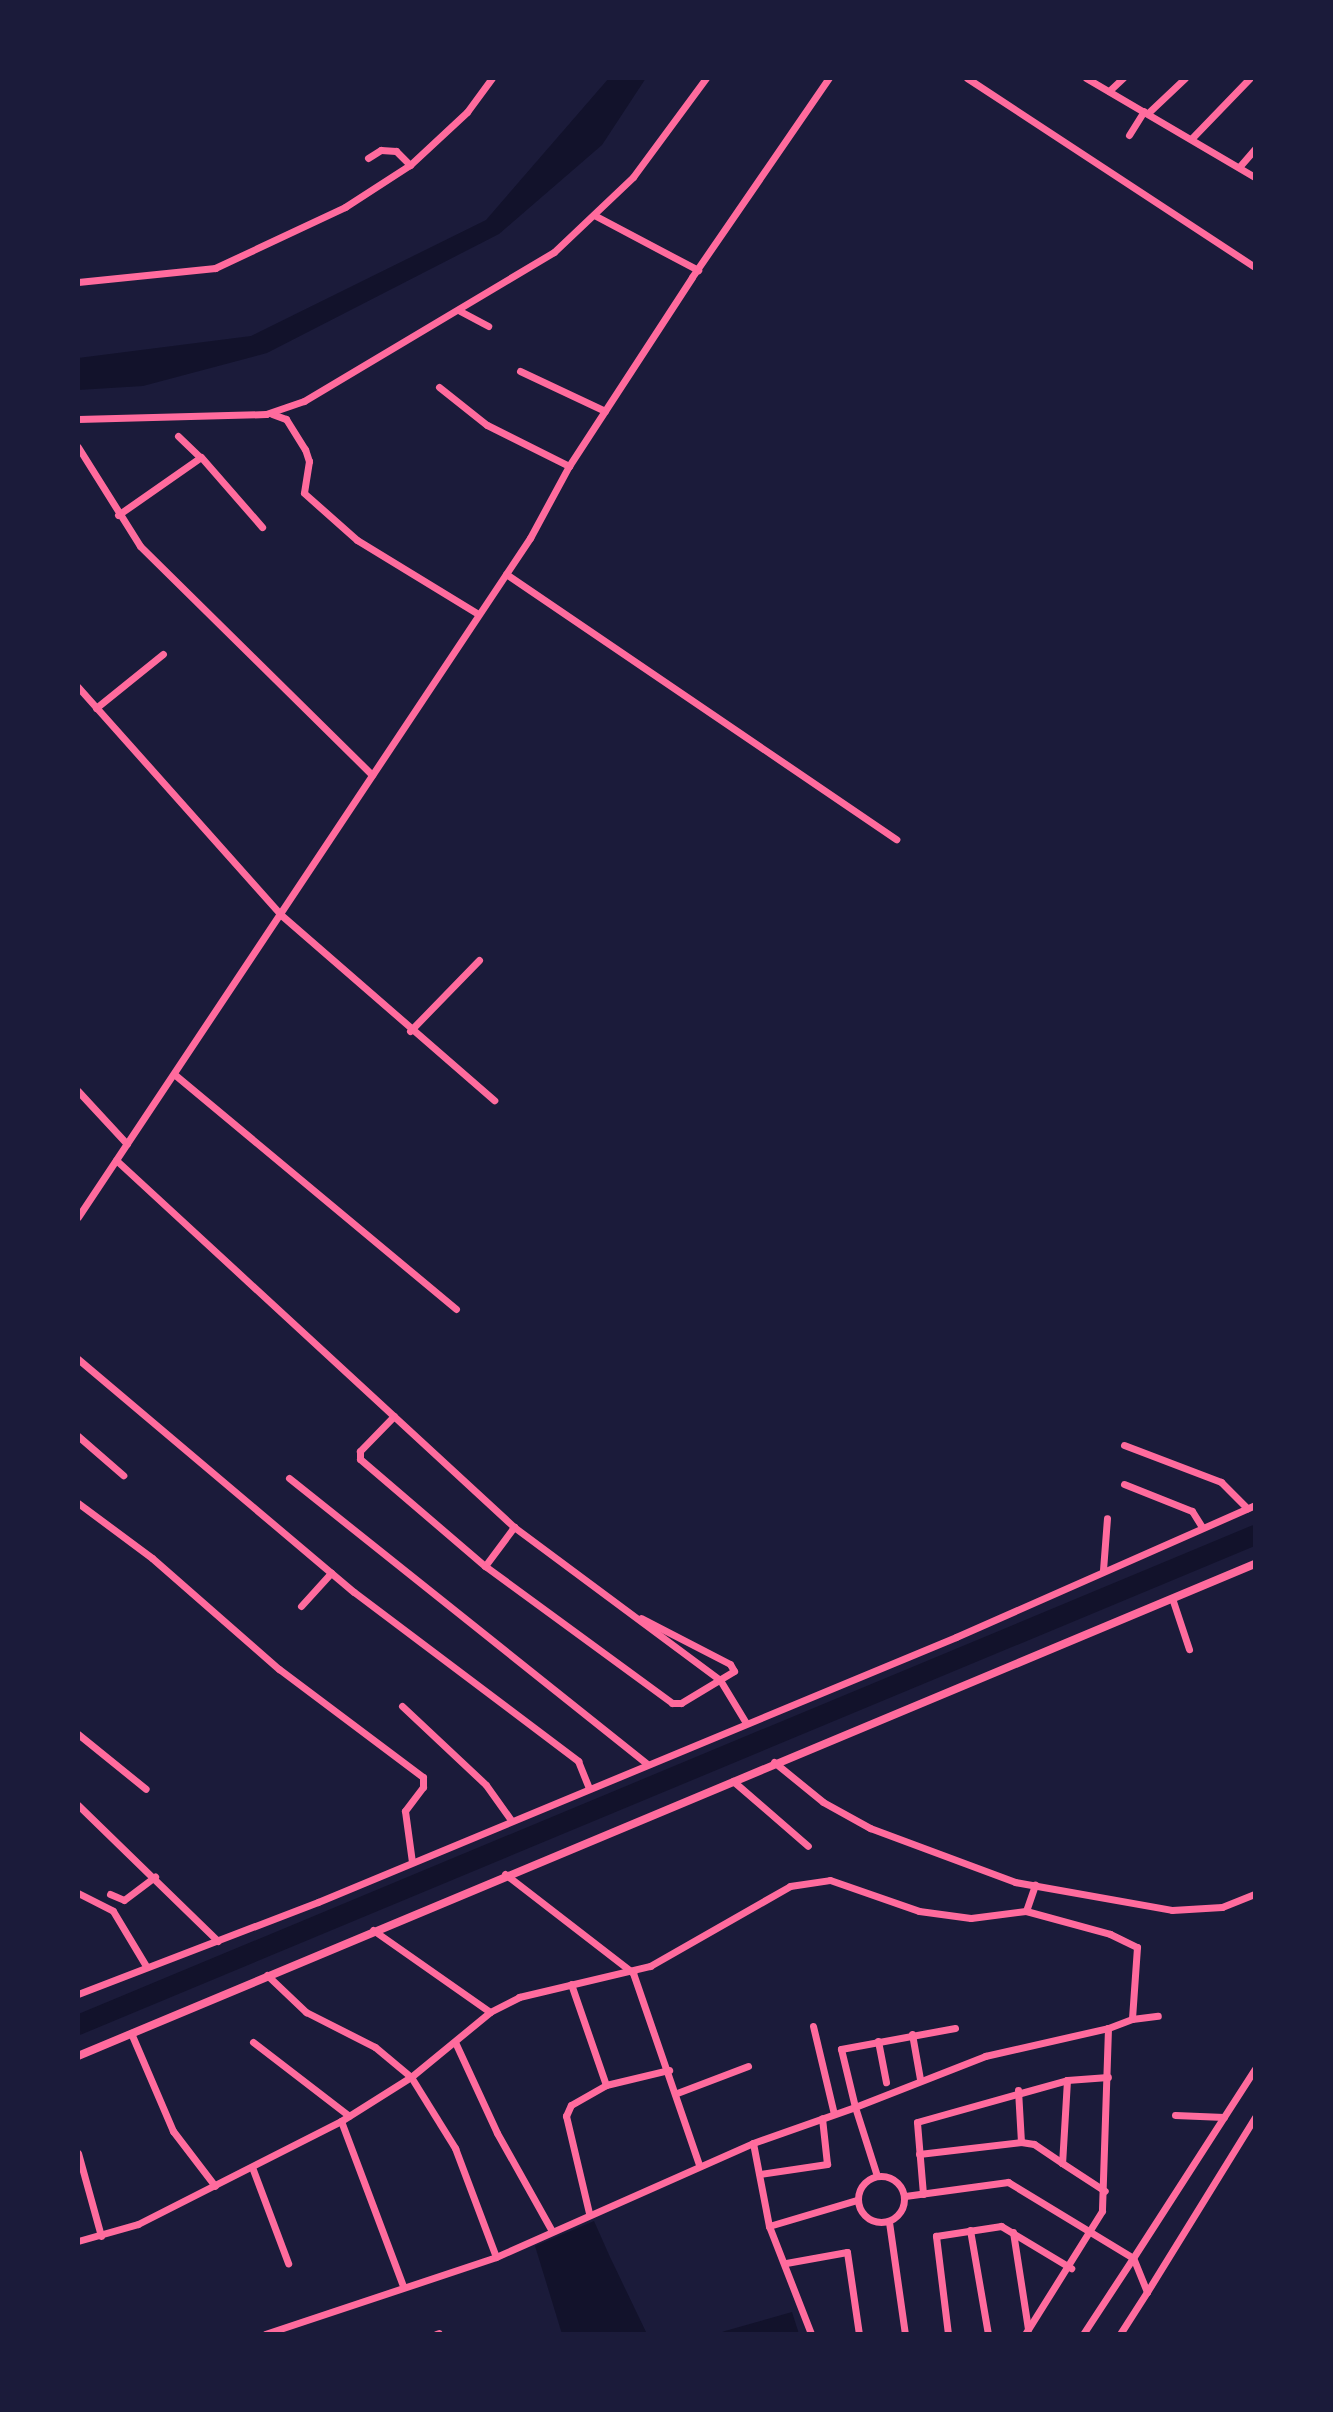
<!DOCTYPE html>
<style>
body{margin:0}
#map{position:relative;width:1333px;height:2412px;overflow:hidden;background:#1b1b3a;font-family:"Fira Sans Condensed",sans-serif}
div>[style]{position:absolute}
[style*='--x']{left:calc(var(--x)*1px);top:calc(var(--y)*1px);width:calc(var(--w)*1px);rotate:calc(var(--a)*1deg)}
.water>*{inset:0;background:#12122b}
.river>*{height:20px;margin:-10px;padding:0 10px;transform-origin:10px;border-radius:10px;background:#12122b}
.minor>*{height:7px;margin:-3.5px;padding:0 3.5px;transform-origin:3.5px;border-radius:3.5px;background:#ff6b9d}
.minor>.ring{margin:-3.5px;padding:0;box-sizing:content-box;background:none;border:7px solid #ff6b9d;border-radius:50%}
.tertiary>*{height:8px;margin:-4px;padding:0 4px;transform-origin:4px;border-radius:4px;background:#ff6b9d}
span{translate:-50% -50%;white-space:nowrap;text-align:center;line-height:1.15;-webkit-text-stroke:6px #1b1b3a;paint-order:stroke}
.frame{position:absolute;inset:0;border:80px solid #1b1b3a;pointer-events:none}
</style>
<div id="map">
<div class="water">
<div style="clip-path:polygon(609px 78px,646px 78px,602px 145px,499px 234px,267px 353px,143px 386px,78px 390px,78px 358px,251px 336px,486px 220px)"></div>
<div style="clip-path:polygon(594px 2221px,610px 2257px,647px 2334px,562px 2334px,535px 2246px)"></div>
<div style="clip-path:polygon(792px 2312px,799px 2334px,717px 2334px,725px 2331px)"></div>
</div>
<div class="river">
<div style="--x:78;--y:2025;--w:1275;--a:-22.6"></div>
</div>
<div class="minor">
<div style="--x:967;--y:78;--w:344;--a:33.3"></div>
<div style="--x:1086;--y:78;--w:196;--a:30.4"></div>
<div style="--x:1109;--y:91;--w:19;--a:-43"></div>
<div style="--x:1148;--y:113;--w:51;--a:-43.4"></div>
<div style="--x:1129;--y:135;--w:28;--a:-58"></div>
<div style="--x:1192;--y:138;--w:83;--a:-46"></div>
<div style="--x:368;--y:158;--w:15;--a:-32"></div>
<div style="--x:381;--y:150;--w:15;--a:4"></div>
<div style="--x:396;--y:151;--w:20;--a:45"></div>
<div style="--x:1240;--y:166;--w:23;--a:-49"></div>
<div style="--x:594;--y:215;--w:118;--a:27.9"></div>
<div style="--x:78;--y:282;--w:138;--a:-5.8"></div>
<div style="--x:215;--y:268;--w:144;--a:-25.1"></div>
<div style="--x:345;--y:207;--w:77;--a:-32.9"></div>
<div style="--x:410;--y:165;--w:78;--a:-42.9"></div>
<div style="--x:467;--y:112;--w:42;--a:-53.7"></div>
<div style="--x:460;--y:311;--w:32;--a:28"></div>
<div style="--x:520;--y:371;--w:94;--a:25.2"></div>
<div style="--x:439;--y:387;--w:61;--a:38.4"></div>
<div style="--x:487;--y:425;--w:92;--a:26.6"></div>
<div style="--x:272;--y:414;--w:15;--a:20"></div>
<div style="--x:286;--y:419;--w:36;--a:58"></div>
<div style="--x:305;--y:449;--w:13;--a:72"></div>
<div style="--x:309;--y:461;--w:32;--a:99"></div>
<div style="--x:304;--y:493;--w:71;--a:41.6"></div>
<div style="--x:357;--y:540;--w:142;--a:31.4"></div>
<div style="--x:78;--y:419;--w:188;--a:-1.5"></div>
<div style="--x:266;--y:414;--w:40;--a:-18.9"></div>
<div style="--x:304;--y:401;--w:291;--a:-30.8"></div>
<div style="--x:554;--y:252;--w:109;--a:-43.5"></div>
<div style="--x:633;--y:177;--w:123;--a:-53.6"></div>
<div style="--x:178;--y:436;--w:30;--a:44"></div>
<div style="--x:78;--y:447;--w:117;--a:57.9"></div>
<div style="--x:140;--y:546;--w:326;--a:44.6"></div>
<div style="--x:118;--y:515;--w:101;--a:-34.9"></div>
<div style="--x:201;--y:457;--w:93;--a:48.9"></div>
<div style="--x:506;--y:574;--w:472;--a:34.2"></div>
<div style="--x:78;--y:687;--w:304;--a:48.3"></div>
<div style="--x:280;--y:914;--w:284;--a:41"></div>
<div style="--x:96;--y:708;--w:86;--a:-38.9"></div>
<div style="--x:410;--y:1031;--w:99;--a:-45.8"></div>
<div style="--x:174;--y:1074;--w:367;--a:39.8"></div>
<div style="--x:78;--y:1091;--w:72;--a:47.2"></div>
<div style="--x:116;--y:1160;--w:541;--a:42.68"></div>
<div style="--x:514;--y:1527;--w:257;--a:36.6"></div>
<div style="--x:720;--y:1680;--w:50;--a:58.8"></div>
<div style="--x:78;--y:1217;--w:816;--a:-56.35"></div>
<div style="--x:530;--y:538;--w:82;--a:-61.6"></div>
<div style="--x:569;--y:466;--w:225;--a:-56.9"></div>
<div style="--x:692;--y:277;--w:242;--a:-55.5"></div>
<div style="--x:78;--y:1359;--w:361;--a:40.2"></div>
<div style="--x:354;--y:1592;--w:281;--a:37"></div>
<div style="--x:578;--y:1761;--w:29;--a:68"></div>
<div style="--x:394;--y:1416;--w:49;--a:134.2"></div>
<div style="--x:360;--y:1451;--w:8;--a:90"></div>
<div style="--x:360;--y:1459;--w:165;--a:40.6"></div>
<div style="--x:485;--y:1566;--w:232;--a:36.2"></div>
<div style="--x:672;--y:1703;--w:9;--a:0"></div>
<div style="--x:681;--y:1703;--w:62;--a:-31.1"></div>
<div style="--x:734;--y:1671;--w:8;--a:-120"></div>
<div style="--x:730;--y:1664;--w:100;--a:-152.7"></div>
<div style="--x:78;--y:1436;--w:60;--a:40.9"></div>
<div style="--x:1124;--y:1445;--w:104;--a:20.9"></div>
<div style="--x:1221;--y:1482;--w:37;--a:45"></div>
<div style="--x:289;--y:1478;--w:458;--a:38.6"></div>
<div style="--x:1124;--y:1484;--w:73;--a:21.7"></div>
<div style="--x:1192;--y:1511;--w:19;--a:58"></div>
<div style="--x:78;--y:1503;--w:92;--a:36.6"></div>
<div style="--x:152;--y:1558;--w:169;--a:41.2"></div>
<div style="--x:279;--y:1669;--w:180;--a:36.9"></div>
<div style="--x:423;--y:1777;--w:10;--a:90"></div>
<div style="--x:423;--y:1787;--w:30;--a:127"></div>
<div style="--x:405;--y:1811;--w:51;--a:82.2"></div>
<div style="--x:485;--y:1566;--w:49;--a:-53.4"></div>
<div style="--x:1103;--y:1570;--w:52;--a:-85.6"></div>
<div style="--x:1172;--y:1598;--w:54;--a:71.6"></div>
<div style="--x:301;--y:1606;--w:45;--a:-47.7"></div>
<div style="--x:402;--y:1706;--w:115;--a:43.2"></div>
<div style="--x:486;--y:1785;--w:43;--a:54.5"></div>
<div style="--x:78;--y:1734;--w:87;--a:39"></div>
<div style="--x:774;--y:1762;--w:63;--a:39.2"></div>
<div style="--x:823;--y:1802;--w:54;--a:29"></div>
<div style="--x:870;--y:1828;--w:155;--a:20.4"></div>
<div style="--x:1015;--y:1882;--w:159;--a:10.1"></div>
<div style="--x:1172;--y:1910;--w:50;--a:-3.4"></div>
<div style="--x:1222;--y:1907;--w:35;--a:-22"></div>
<div style="--x:733;--y:1781;--w:99;--a:40.9"></div>
<div style="--x:78;--y:1805;--w:195;--a:44.2"></div>
<div style="--x:505;--y:1874;--w:162;--a:37.7"></div>
<div style="--x:633;--y:1973;--w:203;--a:71"></div>
<div style="--x:78;--y:1893;--w:39;--a:27"></div>
<div style="--x:113;--y:1911;--w:64;--a:59"></div>
<div style="--x:110;--y:1894;--w:15;--a:23"></div>
<div style="--x:124;--y:1900;--w:39;--a:-37"></div>
<div style="--x:1026;--y:1911;--w:87;--a:15.3"></div>
<div style="--x:1110;--y:1934;--w:30;--a:26"></div>
<div style="--x:1137;--y:1947;--w:72;--a:94"></div>
<div style="--x:1132;--y:2019;--w:26;--a:159"></div>
<div style="--x:373;--y:1930;--w:143;--a:35"></div>
<div style="--x:267;--y:1975;--w:54;--a:43.5"></div>
<div style="--x:306;--y:2012;--w:77;--a:26.9"></div>
<div style="--x:375;--y:2047;--w:47;--a:39.8"></div>
<div style="--x:411;--y:2077;--w:84;--a:58.2"></div>
<div style="--x:455;--y:2148;--w:116;--a:69.4"></div>
<div style="--x:571;--y:1984;--w:107;--a:70.9"></div>
<div style="--x:606;--y:2085;--w:65;--a:-13.4"></div>
<div style="--x:78;--y:1994;--w:257;--a:-21"></div>
<div style="--x:318;--y:1902;--w:691;--a:-22.56"></div>
<div style="--x:956;--y:1637;--w:327;--a:-23.8"></div>
<div style="--x:1132;--y:2019;--w:26;--a:-7"></div>
<div style="--x:813;--y:2026;--w:90;--a:76.6"></div>
<div style="--x:955;--y:2028;--w:116;--a:169.6"></div>
<div style="--x:841;--y:2049;--w:60;--a:76.4"></div>
<div style="--x:855;--y:2107;--w:140;--a:-21.4"></div>
<div style="--x:985;--y:2056;--w:126;--a:-12.8"></div>
<div style="--x:1108;--y:2028;--w:183;--a:91.9"></div>
<div style="--x:1102;--y:2211;--w:145;--a:122"></div>
<div style="--x:131;--y:2033;--w:107;--a:66.8"></div>
<div style="--x:173;--y:2131;--w:69;--a:52.6"></div>
<div style="--x:912;--y:2034;--w:46;--a:79.9"></div>
<div style="--x:878;--y:2041;--w:42;--a:79"></div>
<div style="--x:253;--y:2042;--w:121;--a:37.6"></div>
<div style="--x:455;--y:2042;--w:100;--a:65.2"></div>
<div style="--x:497;--y:2133;--w:112;--a:60.7"></div>
<div style="--x:1067;--y:2080;--w:41;--a:-4.2"></div>
<div style="--x:1018;--y:2090;--w:52;--a:86.7"></div>
<div style="--x:1021;--y:2142;--w:13;--a:9"></div>
<div style="--x:1034;--y:2144;--w:34;--a:34"></div>
<div style="--x:677;--y:2093;--w:76;--a:-20.8"></div>
<div style="--x:1175;--y:2115;--w:49;--a:2.3"></div>
<div style="--x:341;--y:2121;--w:176;--a:69.4"></div>
<div style="--x:753;--y:2143;--w:108;--a:-19.4"></div>
<div style="--x:855;--y:2107;--w:72;--a:72.3"></div>
<div style="--x:78;--y:2153;--w:86;--a:74.5"></div>
<div style="--x:919;--y:2154;--w:103;--a:-6.7"></div>
<div style="--x:252;--y:2167;--w:103;--a:69.4"></div>
<div style="--x:760;--y:2174;--w:68;--a:-8.5"></div>
<div style="--x:827;--y:2164;--w:46;--a:-96.2"></div>
<div class="ring" style="left:858px;top:2176px;width:39px;height:39px"></div>
<div style="--x:923;--y:2194;--w:72;--a:-94.8"></div>
<div style="--x:917;--y:2122;--w:156;--a:-15.6"></div>
<div style="--x:1067;--y:2080;--w:83;--a:93.4"></div>
<div style="--x:1062;--y:2163;--w:51;--a:33.1"></div>
<div style="--x:905;--y:2196;--w:104;--a:-7.7"></div>
<div style="--x:1008;--y:2182;--w:146;--a:31.3"></div>
<div style="--x:1133;--y:2258;--w:91;--a:123.3"></div>
<div style="--x:589;--y:2213;--w:100;--a:-103.3"></div>
<div style="--x:566;--y:2116;--w:12;--a:-66"></div>
<div style="--x:571;--y:2105;--w:40;--a:-29.7"></div>
<div style="--x:889;--y:2222;--w:113;--a:81.9"></div>
<div style="--x:769;--y:2226;--w:116;--a:68.7"></div>
<div style="--x:970;--y:2230;--w:106;--a:80.2"></div>
<div style="--x:1013;--y:2232;--w:98;--a:81.2"></div>
<div style="--x:78;--y:2241;--w:62;--a:-15.8"></div>
<div style="--x:138;--y:2224;--w:228;--a:-26.9"></div>
<div style="--x:341;--y:2121;--w:83;--a:-32.2"></div>
<div style="--x:411;--y:2077;--w:102;--a:-39.4"></div>
<div style="--x:490;--y:2012;--w:33;--a:-27"></div>
<div style="--x:519;--y:1997;--w:135;--a:-13.3"></div>
<div style="--x:650;--y:1966;--w:161;--a:-29.7"></div>
<div style="--x:790;--y:1886;--w:40;--a:-8.5"></div>
<div style="--x:830;--y:1880;--w:94;--a:19.2"></div>
<div style="--x:919;--y:1911;--w:52;--a:7.7"></div>
<div style="--x:971;--y:1918;--w:55;--a:-7.3"></div>
<div style="--x:1026;--y:1911;--w:28;--a:-71"></div>
<div style="--x:786;--y:2263;--w:62;--a:-10.2"></div>
<div style="--x:847;--y:2252;--w:83;--a:81.7"></div>
<div style="--x:1147;--y:2292;--w:206;--a:-58.3"></div>
<div style="--x:265;--y:2334;--w:243;--a:-18.4"></div>
<div style="--x:496;--y:2257;--w:281;--a:-23.9"></div>
<div style="--x:753;--y:2143;--w:85;--a:79.1"></div>
<div style="--x:769;--y:2226;--w:92;--a:-16.5"></div>
<div style="--x:436;--y:2334;--w:3;--a:-18"></div>
<div style="--x:948;--y:2334;--w:99;--a:-97"></div>
<div style="--x:936;--y:2236;--w:66;--a:-8.7"></div>
<div style="--x:1001;--y:2226;--w:82;--a:31"></div>
<div style="--x:1120;--y:2334;--w:50;--a:-57.3"></div>
<div style="--x:1147;--y:2292;--w:37;--a:-112"></div>
<div style="--x:1133;--y:2258;--w:225;--a:-57.2"></div>
</div>
<div class="tertiary">
<div style="--x:78;--y:2056;--w:1276;--a:-22.69"></div>
</div>
<div class="frame"></div>
</div>
